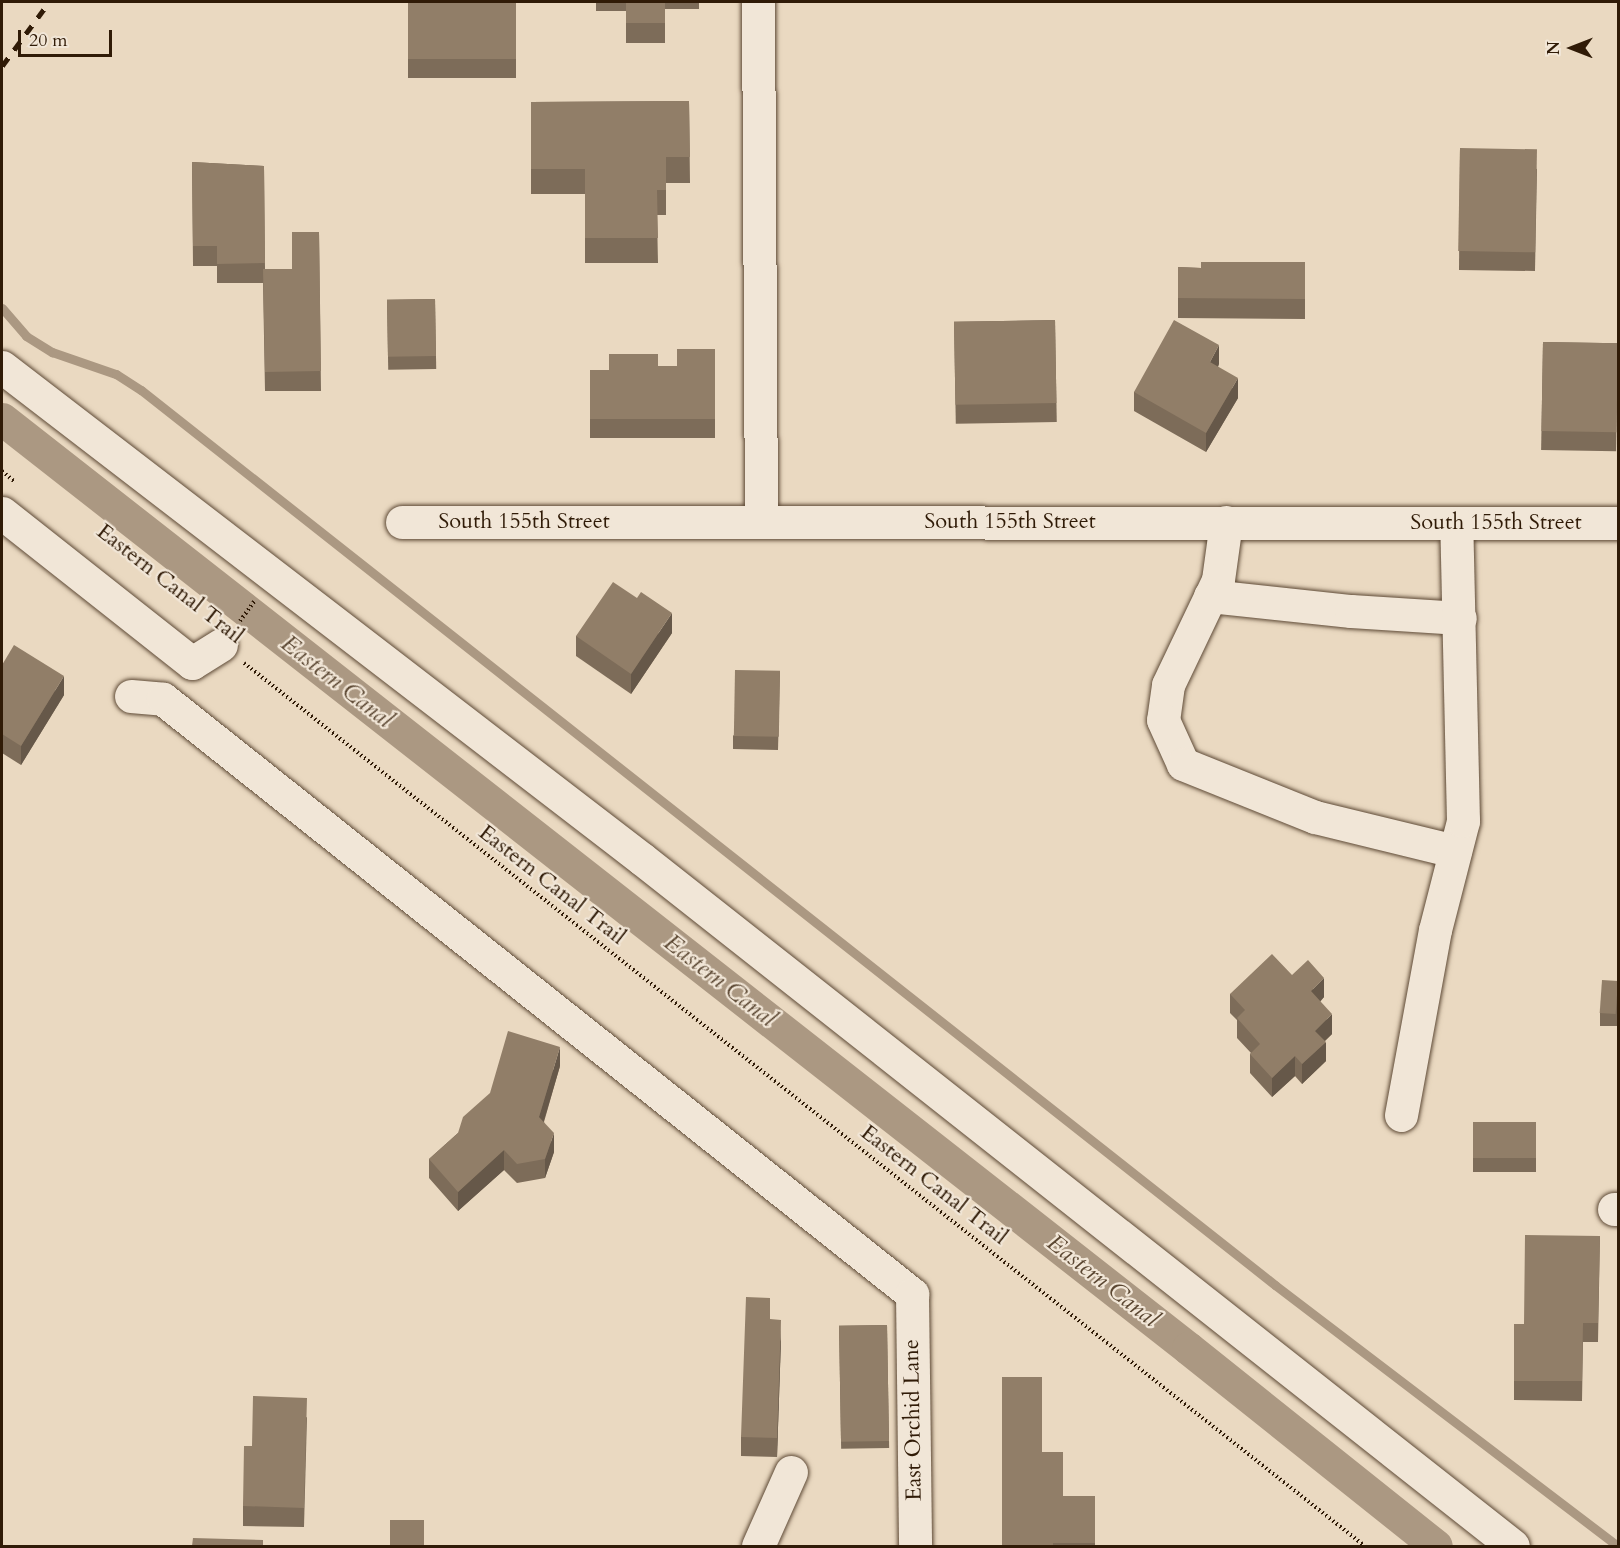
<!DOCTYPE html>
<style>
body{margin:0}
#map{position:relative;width:1620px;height:1548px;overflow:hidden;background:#ead9c1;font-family:Cardo,serif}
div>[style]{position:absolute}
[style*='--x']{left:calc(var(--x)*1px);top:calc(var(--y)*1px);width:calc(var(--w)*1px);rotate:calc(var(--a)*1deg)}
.stream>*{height:9px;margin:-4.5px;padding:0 4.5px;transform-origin:4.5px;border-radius:4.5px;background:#ab9882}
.canal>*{height:33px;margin:-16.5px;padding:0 16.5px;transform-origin:16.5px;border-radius:16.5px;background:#ab9882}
.path>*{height:4px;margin-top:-2px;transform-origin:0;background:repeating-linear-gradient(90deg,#301b07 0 1.5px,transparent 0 4.5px)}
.roads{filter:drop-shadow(0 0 2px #5e4a36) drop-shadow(0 0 2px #5e4a36)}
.minor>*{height:33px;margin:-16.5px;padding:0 16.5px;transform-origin:16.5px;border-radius:16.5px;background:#f1e6d7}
.rail>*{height:4.5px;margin-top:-2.25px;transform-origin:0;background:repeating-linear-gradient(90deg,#301b07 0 10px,transparent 0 20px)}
.wall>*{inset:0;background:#7d6c59;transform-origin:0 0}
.shaded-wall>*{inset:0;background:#665849}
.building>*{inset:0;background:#917e68;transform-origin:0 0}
span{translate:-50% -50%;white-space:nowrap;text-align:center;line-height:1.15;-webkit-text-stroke:4.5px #f1e6d7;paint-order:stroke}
.street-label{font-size:22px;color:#301b07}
.water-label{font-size:24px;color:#5b4732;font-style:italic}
.frame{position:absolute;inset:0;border:3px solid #301b07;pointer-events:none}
.north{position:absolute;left:1542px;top:18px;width:60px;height:60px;-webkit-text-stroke:4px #f1e6d7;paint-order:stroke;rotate:270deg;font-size:16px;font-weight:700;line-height:24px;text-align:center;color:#301b07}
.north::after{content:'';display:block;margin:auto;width:21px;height:27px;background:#301b07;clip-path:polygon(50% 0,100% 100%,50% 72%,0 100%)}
.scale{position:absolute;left:18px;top:30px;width:94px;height:27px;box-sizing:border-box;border:3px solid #301b07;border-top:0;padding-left:8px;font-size:18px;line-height:21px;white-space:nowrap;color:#301b07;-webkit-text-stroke:4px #f1e6d7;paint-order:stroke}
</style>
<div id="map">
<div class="stream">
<div style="--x:2;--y:308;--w:37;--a:49"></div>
<div style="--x:26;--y:336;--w:31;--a:32"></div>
<div style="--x:52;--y:352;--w:68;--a:19"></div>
<div style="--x:116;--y:374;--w:30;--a:33"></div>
<div style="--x:141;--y:390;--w:1445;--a:38.28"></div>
<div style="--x:1275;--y:1285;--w:430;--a:37.3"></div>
</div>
<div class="canal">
<div style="--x:2;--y:419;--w:1507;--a:38.07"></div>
<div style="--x:1188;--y:1348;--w:317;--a:38.6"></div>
</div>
<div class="path">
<div style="--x:2;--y:471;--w:17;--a:40"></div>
<div style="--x:240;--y:621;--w:26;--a:-54"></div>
<div style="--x:244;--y:663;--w:1427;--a:38.23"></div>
</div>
<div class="roads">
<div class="minor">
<div style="--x:758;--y:2;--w:520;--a:89.67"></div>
<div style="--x:2;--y:367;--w:807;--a:37.55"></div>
<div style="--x:642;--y:859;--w:1109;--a:38.26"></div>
<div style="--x:2;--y:513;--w:242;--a:38.3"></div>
<div style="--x:192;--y:663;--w:34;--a:-32"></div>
<div style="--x:402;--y:522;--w:1216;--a:0.05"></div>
<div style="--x:1226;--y:522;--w:59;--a:97.9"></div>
<div style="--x:1218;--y:580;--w:116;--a:115.5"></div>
<div style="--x:1168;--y:685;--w:35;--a:98"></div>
<div style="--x:1163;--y:720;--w:48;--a:65.6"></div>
<div style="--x:1183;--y:764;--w:142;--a:21.9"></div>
<div style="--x:1315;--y:817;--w:144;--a:13.7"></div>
<div style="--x:1210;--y:596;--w:142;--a:6.1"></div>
<div style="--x:1351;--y:611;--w:109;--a:3.7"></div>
<div style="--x:131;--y:696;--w:32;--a:5"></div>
<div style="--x:163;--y:699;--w:957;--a:38.46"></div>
<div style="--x:912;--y:1294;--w:252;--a:89.3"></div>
<div style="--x:1401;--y:1115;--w:188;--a:-79.6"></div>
<div style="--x:1435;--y:930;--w:113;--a:-75.6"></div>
<div style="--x:1463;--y:821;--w:298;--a:-91.3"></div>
<div style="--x:1614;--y:1209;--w:4;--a:0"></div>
<div style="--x:758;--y:1546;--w:81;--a:-66"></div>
</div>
</div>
<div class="rail">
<div style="--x:2;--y:66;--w:79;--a:-53.7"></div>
</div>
<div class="wall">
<div style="left:408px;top:2px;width:108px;height:76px"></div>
<div style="clip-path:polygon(596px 2px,699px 2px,699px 9px,665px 9px,665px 43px,626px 43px,626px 11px,596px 11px)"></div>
<div style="clip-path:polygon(689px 101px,690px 183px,666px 183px,666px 215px,657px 215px,658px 263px,585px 263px,585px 194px,531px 194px,531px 102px)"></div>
<div style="clip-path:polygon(1460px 148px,1537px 169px,1535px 271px,1459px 270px)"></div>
<div style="clip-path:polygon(192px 162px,264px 166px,265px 269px,292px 269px,319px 232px,321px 391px,265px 391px,263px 283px,217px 283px,217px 266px,193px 266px)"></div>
<div style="clip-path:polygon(1305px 262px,1305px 319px,1178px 318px,1178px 267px,1201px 268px)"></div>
<div style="left:435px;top:299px;width:70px;height:48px;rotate:89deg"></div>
<div style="left:1055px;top:320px;width:102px;height:101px;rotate:89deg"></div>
<div style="left:1543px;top:342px;width:75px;height:108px;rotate:1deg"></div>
<div style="clip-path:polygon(715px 349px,715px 438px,590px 438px,590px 370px,609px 370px,658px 366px,677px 366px)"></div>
<div style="clip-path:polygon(1219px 364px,1218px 367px,1238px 398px,1206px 452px,1134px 411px,1134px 392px)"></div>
<div style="clip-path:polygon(672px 633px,631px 694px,576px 656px,576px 636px)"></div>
<div style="clip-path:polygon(2px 665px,64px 695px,21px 765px,2px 753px)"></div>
<div style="clip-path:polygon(780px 671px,778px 750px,733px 749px,733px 736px)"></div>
<div style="clip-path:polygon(1292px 975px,1324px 997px,1320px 1002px,1332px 1034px,1325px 1041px,1326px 1061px,1302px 1084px,1295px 1076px,1272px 1097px,1250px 1073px,1250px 1054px,1251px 1053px,1237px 1038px,1237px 1020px,1230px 1013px,1230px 994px)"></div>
<div style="clip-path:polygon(1618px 981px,1618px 1026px,1600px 1026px,1600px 1013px)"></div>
<div style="clip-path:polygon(560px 1066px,544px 1122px,554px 1152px,545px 1178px,517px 1183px,504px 1170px,458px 1211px,429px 1178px,429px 1159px,458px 1133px)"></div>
<div style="left:1536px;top:1122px;width:50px;height:63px;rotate:90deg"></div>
<div style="clip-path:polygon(1600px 1236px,1598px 1342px,1583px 1342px,1582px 1401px,1514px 1400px,1514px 1324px,1524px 1324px)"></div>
<div style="left:887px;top:1325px;width:123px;height:48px;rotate:89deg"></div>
<div style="clip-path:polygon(781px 1339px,777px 1457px,741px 1456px,741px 1437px)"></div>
<div style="clip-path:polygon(307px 1417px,304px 1527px,243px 1526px,243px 1506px,252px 1446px)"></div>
<div style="clip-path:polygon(1042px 1452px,1063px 1496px,1095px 1496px,1095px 1546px,1002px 1546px)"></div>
</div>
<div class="shaded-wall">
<div style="clip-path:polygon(1219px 345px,1219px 364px,1210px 382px,1210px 362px)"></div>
<div style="clip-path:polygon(1238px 378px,1238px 398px,1206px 452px,1206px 433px)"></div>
<div style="clip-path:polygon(672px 613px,672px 633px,631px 694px,631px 674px)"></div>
<div style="clip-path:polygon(64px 676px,64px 695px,21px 765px,21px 746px)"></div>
<div style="clip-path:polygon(1324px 978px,1324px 997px,1311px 1011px,1311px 991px)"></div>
<div style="clip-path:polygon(1332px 1014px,1332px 1034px,1315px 1050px,1315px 1031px)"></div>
<div style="clip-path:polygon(1326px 1042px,1326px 1061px,1302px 1084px,1302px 1064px)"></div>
<div style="clip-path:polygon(560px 1047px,560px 1066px,539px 1137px,539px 1117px)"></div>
<div style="clip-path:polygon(1295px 1056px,1295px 1076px,1272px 1097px,1272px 1078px)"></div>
<div style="clip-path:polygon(554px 1133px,554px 1152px,545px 1178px,545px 1159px)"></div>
<div style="clip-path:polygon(504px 1150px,504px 1170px,458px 1211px,458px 1192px)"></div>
<div style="clip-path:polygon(781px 1320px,781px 1339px,777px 1457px,777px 1438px)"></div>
</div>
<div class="building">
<div style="left:408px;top:2px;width:108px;height:57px"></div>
<div style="left:626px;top:2px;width:39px;height:21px"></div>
<div style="clip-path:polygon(689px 101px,690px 157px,666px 157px,666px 190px,657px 190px,658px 238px,585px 238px,585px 169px,531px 169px,531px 102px)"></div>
<div style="left:1460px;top:148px;width:77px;height:103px;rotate:1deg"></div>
<div style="clip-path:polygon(192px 162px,264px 166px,265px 263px,217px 264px,217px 246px,193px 246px)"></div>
<div style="clip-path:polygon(292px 232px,319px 232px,321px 371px,265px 372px,263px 269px,292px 269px)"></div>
<div style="clip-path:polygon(1201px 262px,1305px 262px,1305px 299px,1178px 298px,1178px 267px,1201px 268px)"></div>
<div style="left:435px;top:299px;width:57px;height:48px;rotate:89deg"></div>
<div style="left:1055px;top:320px;width:83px;height:101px;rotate:89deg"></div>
<div style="clip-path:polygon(1174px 320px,1219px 345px,1210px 362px,1238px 378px,1206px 433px,1134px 392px)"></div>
<div style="left:1543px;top:342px;width:75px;height:89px;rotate:1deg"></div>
<div style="clip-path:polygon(677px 349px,715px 349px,715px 419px,590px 419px,590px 370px,609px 370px,609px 354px,658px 354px,658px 366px,677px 366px)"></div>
<div style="clip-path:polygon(613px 582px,637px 598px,641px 592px,672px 613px,631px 674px,576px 636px)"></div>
<div style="clip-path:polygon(14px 645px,64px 676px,21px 746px,2px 734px,2px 665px)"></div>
<div style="left:735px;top:670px;width:45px;height:66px;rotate:1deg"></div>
<div style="clip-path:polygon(1272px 954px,1292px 975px,1308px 960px,1324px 978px,1311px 991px,1332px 1014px,1315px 1031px,1326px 1042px,1302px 1064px,1295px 1056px,1272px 1078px,1250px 1054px,1260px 1044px,1237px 1018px,1245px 1010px,1230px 994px)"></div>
<div style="left:1602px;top:980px;width:16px;height:33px;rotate:4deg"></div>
<div style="clip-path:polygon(508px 1031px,560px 1047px,539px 1117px,554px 1133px,545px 1159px,517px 1164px,504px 1150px,458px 1192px,429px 1159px,458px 1133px,463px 1117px,490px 1093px)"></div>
<div style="left:1536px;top:1122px;width:36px;height:63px;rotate:90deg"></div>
<div style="clip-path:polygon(1525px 1235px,1600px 1236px,1598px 1323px,1583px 1323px,1582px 1381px,1514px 1381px,1514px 1324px,1524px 1324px)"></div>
<div style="clip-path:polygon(746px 1297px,770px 1298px,770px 1319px,781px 1320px,777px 1438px,741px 1437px)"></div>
<div style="left:887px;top:1325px;width:116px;height:48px;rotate:89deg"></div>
<div style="clip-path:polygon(1002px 1377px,1042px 1377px,1042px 1452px,1063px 1452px,1063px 1496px,1095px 1496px,1095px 1543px,1053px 1543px,1053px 1546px,1002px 1546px)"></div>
<div style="clip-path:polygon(253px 1396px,307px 1398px,304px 1508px,243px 1506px,244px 1446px,252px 1446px)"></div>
<div style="left:424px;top:1520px;width:26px;height:34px;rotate:90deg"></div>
<div style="clip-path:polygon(193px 1538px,263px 1540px,263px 1546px,192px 1546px)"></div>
</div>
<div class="street-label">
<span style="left:524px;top:522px">South 155th Street</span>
<span style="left:1010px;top:522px">South 155th Street</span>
<span style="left:1496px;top:523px">South 155th Street</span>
<span style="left:170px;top:584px;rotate:38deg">Eastern Canal Trail</span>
<span style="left:552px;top:885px;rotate:38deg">Eastern Canal Trail</span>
<span style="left:934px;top:1185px;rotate:38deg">Eastern Canal Trail</span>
<span style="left:913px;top:1420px;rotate:-91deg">East Orchid Lane</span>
</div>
<div class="water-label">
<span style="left:337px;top:682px;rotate:38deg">Eastern Canal</span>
<span style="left:720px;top:981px;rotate:38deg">Eastern Canal</span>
<span style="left:1103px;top:1281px;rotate:38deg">Eastern Canal</span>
</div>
<div class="frame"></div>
<div class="north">N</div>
<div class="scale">20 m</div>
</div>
